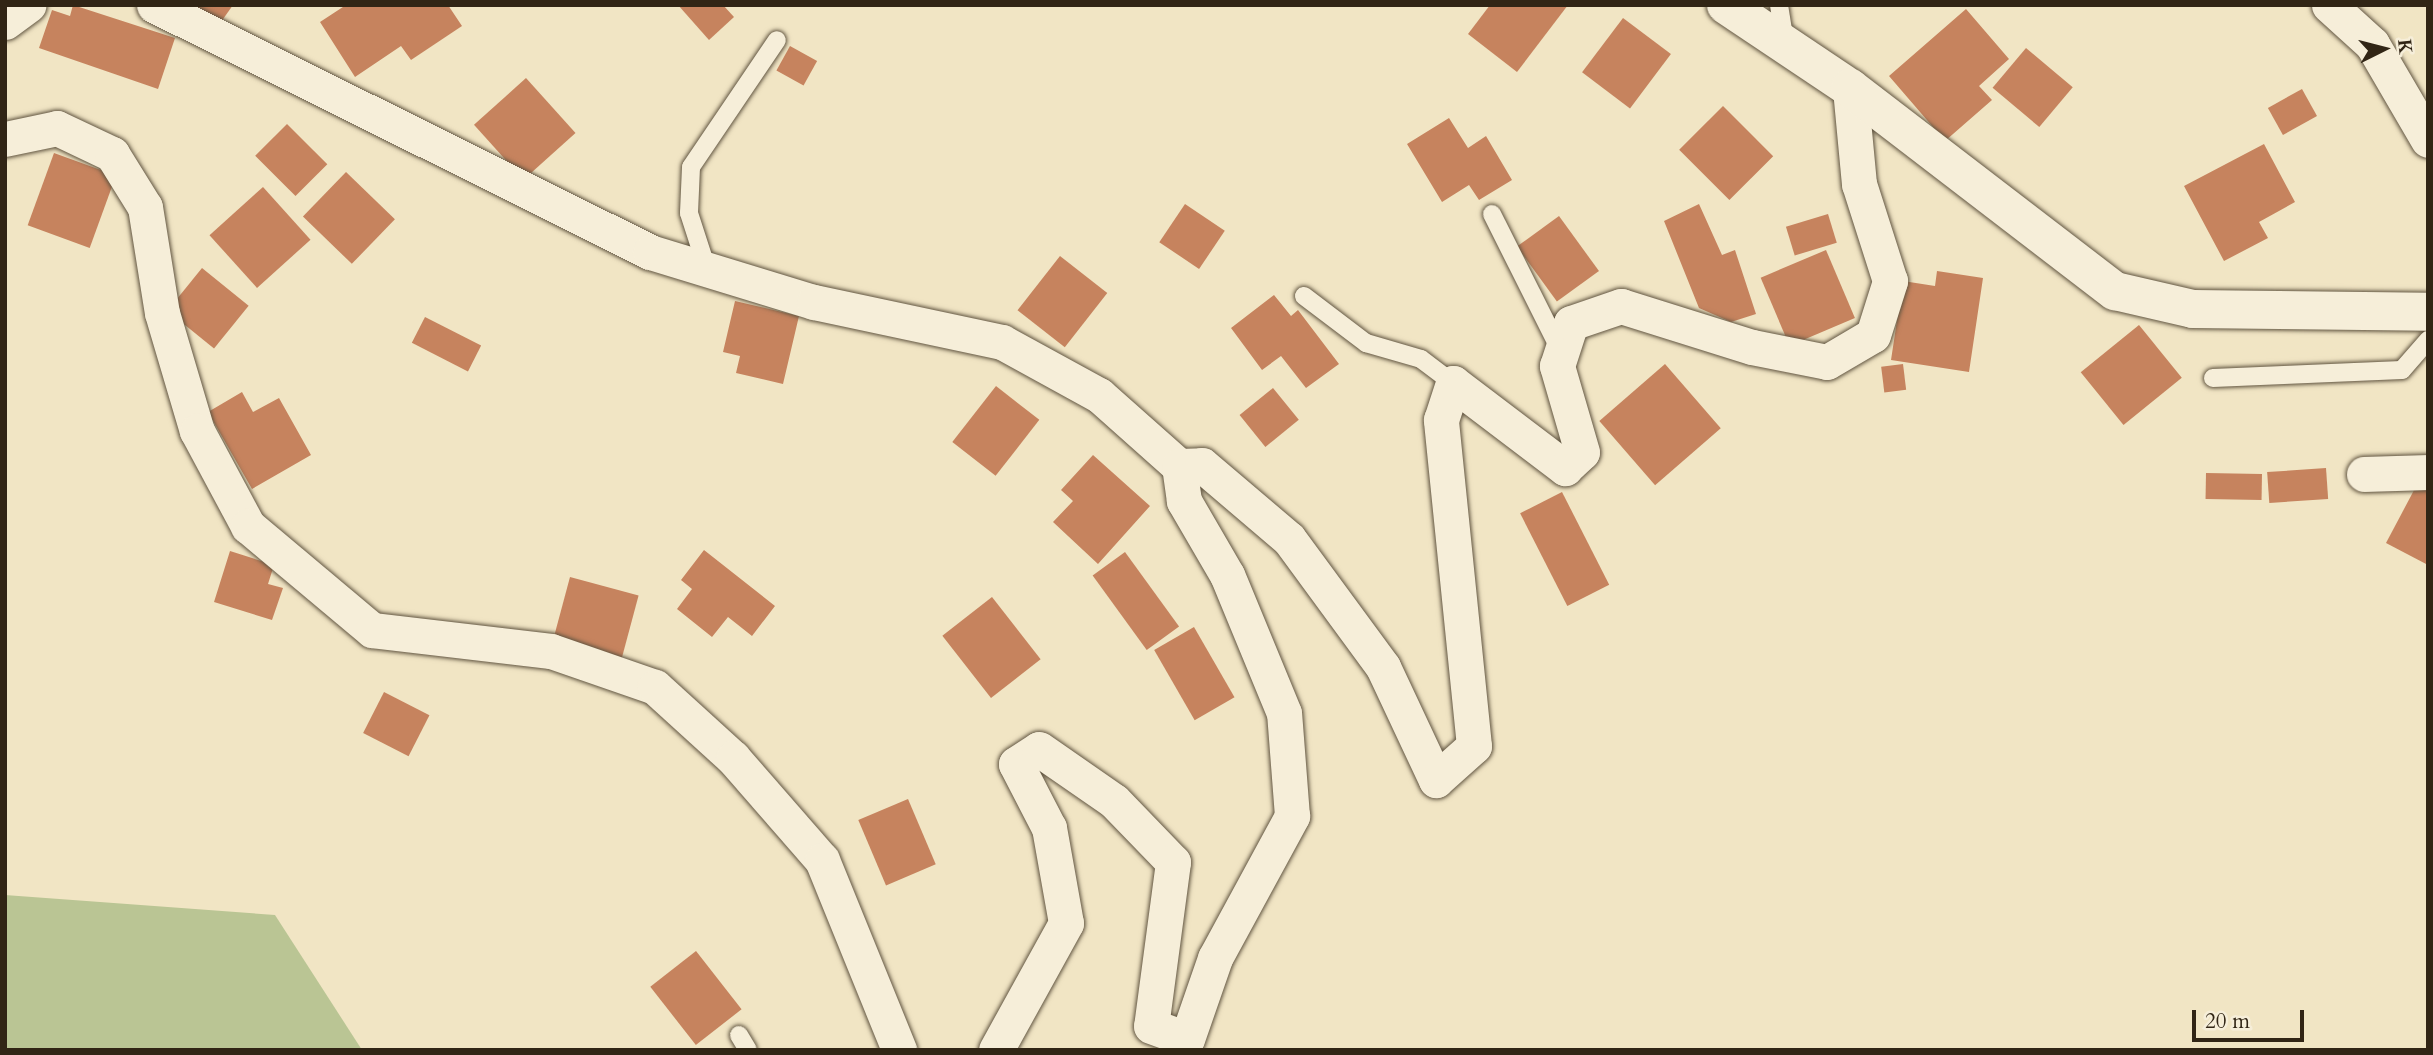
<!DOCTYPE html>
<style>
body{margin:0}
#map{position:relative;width:2433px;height:1055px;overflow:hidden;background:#f1e5c4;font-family:Cardo,serif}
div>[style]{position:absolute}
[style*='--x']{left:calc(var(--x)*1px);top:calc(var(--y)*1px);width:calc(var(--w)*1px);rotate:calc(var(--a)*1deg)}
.green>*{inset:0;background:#bac594}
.building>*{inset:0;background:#c6835e;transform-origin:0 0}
.roads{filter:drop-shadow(0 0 2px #615541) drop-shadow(0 0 2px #615541)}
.service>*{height:18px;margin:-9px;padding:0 9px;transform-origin:9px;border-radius:9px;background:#f6eed9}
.minor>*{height:35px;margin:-17.5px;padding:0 17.5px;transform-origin:17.5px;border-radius:17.5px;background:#f6eed9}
.tertiary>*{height:38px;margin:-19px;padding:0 19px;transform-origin:19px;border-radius:19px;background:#f6eed9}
span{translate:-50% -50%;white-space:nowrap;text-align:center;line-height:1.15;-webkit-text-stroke:7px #f6eed9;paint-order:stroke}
.frame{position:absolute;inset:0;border:7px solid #312515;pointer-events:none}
.north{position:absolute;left:2349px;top:14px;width:70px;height:70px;-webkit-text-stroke:5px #f6eed9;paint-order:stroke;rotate:84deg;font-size:19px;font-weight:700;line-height:28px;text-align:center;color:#312515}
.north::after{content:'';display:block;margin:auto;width:24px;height:32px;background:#312515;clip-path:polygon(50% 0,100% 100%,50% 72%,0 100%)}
.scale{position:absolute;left:2192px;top:1010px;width:112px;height:32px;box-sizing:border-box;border:4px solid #312515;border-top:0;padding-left:9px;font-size:21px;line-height:24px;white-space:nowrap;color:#312515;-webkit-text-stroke:5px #f6eed9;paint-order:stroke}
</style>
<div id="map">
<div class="green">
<div style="clip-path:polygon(5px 895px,275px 915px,362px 1050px,5px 1050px)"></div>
</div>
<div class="building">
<div style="clip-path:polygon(73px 5px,175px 38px,158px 89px,39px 48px,52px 10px,70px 16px)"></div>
<div style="clip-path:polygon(183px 5px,233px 5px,216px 29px)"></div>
<div style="clip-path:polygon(346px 5px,448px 5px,462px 26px,411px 60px,401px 46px,355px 77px,320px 22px)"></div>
<div style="clip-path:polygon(678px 5px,723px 5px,734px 17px,709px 40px)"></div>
<div style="clip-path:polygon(1490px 5px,1568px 5px,1517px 72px,1468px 34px)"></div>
<div style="clip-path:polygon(1966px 9px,2009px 59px,1979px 86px,1992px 100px,1945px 141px,1889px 76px)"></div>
<div style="left:1623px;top:18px;width:60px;height:68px;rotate:37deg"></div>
<div style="left:790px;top:46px;width:31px;height:28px;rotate:29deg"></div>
<div style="left:2026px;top:48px;width:61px;height:52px;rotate:40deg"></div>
<div style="left:526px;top:78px;width:74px;height:70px;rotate:48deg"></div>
<div style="left:2302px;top:89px;width:31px;height:39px;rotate:61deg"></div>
<div style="left:1723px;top:106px;width:71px;height:62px;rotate:45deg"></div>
<div style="clip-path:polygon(1449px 118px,1468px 148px,1486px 136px,1512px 180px,1479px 200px,1469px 185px,1442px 202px,1407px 144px)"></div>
<div style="left:287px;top:124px;width:57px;height:45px;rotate:45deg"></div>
<div style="clip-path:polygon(2264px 144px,2295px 202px,2259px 222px,2268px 238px,2224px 261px,2184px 186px)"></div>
<div style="left:54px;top:153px;width:66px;height:77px;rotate:20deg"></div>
<div style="left:346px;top:172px;width:68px;height:62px;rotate:44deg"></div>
<div style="left:263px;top:187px;width:71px;height:72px;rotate:48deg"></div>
<div style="left:1185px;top:204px;width:48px;height:46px;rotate:34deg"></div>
<div style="clip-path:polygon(1699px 204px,1722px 255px,1735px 250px,1756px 314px,1731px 322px,1699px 308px,1664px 221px)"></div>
<div style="left:1828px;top:214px;width:30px;height:44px;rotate:73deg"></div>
<div style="left:1559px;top:216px;width:68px;height:52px;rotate:54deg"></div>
<div style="left:1826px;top:250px;width:74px;height:71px;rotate:67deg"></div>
<div style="left:1060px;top:256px;width:60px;height:69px;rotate:38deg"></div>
<div style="left:202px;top:268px;width:60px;height:55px;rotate:39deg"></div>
<div style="clip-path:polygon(1937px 271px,1983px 278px,1969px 372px,1891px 360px,1903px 281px,1935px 286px)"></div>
<div style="clip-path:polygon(1274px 295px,1291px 316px,1298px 310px,1339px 364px,1306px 388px,1281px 356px,1262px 370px,1231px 328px)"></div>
<div style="clip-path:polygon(735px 301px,799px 316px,783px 384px,736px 373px,740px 356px,723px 352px)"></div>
<div style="left:425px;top:317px;width:63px;height:29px;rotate:27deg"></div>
<div style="left:2139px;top:325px;width:68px;height:75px;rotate:51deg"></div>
<div style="left:1665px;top:364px;width:85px;height:87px;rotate:49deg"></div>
<div style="left:1903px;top:364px;width:26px;height:22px;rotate:83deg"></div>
<div style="left:996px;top:386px;width:55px;height:71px;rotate:38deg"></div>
<div style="left:1273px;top:388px;width:41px;height:43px;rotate:51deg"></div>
<div style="clip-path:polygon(242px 392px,253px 412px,279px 398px,311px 455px,252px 489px,208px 412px)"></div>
<div style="clip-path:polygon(1093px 455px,1150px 506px,1098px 564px,1053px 522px,1073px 501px,1061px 490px)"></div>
<div style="left:2326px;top:468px;width:31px;height:59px;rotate:86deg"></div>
<div style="left:2206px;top:473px;width:56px;height:26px;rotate:1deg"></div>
<div style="clip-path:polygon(2421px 477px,2428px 480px,2428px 565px,2386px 543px)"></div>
<div style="left:1562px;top:492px;width:104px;height:47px;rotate:63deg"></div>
<div style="clip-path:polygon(704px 550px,775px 606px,752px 636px,728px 617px,712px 637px,677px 609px,692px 589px,681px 580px)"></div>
<div style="clip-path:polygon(230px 551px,274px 565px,268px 584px,283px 588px,272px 620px,214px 602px)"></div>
<div style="left:1125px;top:552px;width:92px;height:40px;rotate:54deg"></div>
<div style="left:570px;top:577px;width:71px;height:65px;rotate:15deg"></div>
<div style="left:992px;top:597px;width:79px;height:63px;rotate:52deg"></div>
<div style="left:1194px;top:627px;width:81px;height:46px;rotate:60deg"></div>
<div style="left:384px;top:692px;width:51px;height:46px;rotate:27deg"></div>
<div style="left:908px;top:799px;width:71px;height:54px;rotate:67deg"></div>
<div style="left:696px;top:951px;width:74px;height:58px;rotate:52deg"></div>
</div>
<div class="roads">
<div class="service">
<div style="--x:1779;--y:5;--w:36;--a:81"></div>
<div style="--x:1492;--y:214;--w:154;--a:63.4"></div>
<div style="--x:708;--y:272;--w:62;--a:-107.9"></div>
<div style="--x:689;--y:213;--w:46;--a:-87.5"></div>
<div style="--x:691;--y:167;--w:153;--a:-55.9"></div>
<div style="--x:1304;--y:296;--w:78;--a:37.2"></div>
<div style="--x:1366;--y:343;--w:57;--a:16.2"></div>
<div style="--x:1421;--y:359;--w:40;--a:37"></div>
<div style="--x:2213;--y:378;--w:189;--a:-2.4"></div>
<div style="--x:2402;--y:370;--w:40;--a:-49"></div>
<div style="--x:739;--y:1035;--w:17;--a:59"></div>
</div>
<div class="minor">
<div style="--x:154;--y:5;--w:554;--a:26.47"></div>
<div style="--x:650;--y:252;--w:171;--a:17"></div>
<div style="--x:814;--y:302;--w:192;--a:12"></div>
<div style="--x:1002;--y:342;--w:111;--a:28.7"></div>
<div style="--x:1099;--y:395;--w:107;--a:41.6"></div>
<div style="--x:2329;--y:5;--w:58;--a:42.2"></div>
<div style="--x:2372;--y:44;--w:111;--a:59.7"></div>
<div style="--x:5;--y:22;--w:29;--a:-36"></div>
<div style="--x:5;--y:139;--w:53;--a:-11.9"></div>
<div style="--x:57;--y:128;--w:61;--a:25.3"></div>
<div style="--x:112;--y:154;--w:62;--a:58.1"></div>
<div style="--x:145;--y:207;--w:107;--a:80.9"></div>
<div style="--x:162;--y:313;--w:123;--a:73.5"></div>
<div style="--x:197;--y:431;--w:108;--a:61.8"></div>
<div style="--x:248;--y:526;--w:162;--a:40"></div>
<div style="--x:372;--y:630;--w:180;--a:6.7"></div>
<div style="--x:551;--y:651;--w:110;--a:19.1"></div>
<div style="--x:655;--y:687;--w:105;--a:42.3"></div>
<div style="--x:733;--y:758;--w:135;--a:48.9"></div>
<div style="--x:822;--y:860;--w:205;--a:67.9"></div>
<div style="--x:2364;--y:474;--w:64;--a:-1.8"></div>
<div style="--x:996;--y:1050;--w:145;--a:-61.1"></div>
<div style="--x:1066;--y:923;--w:97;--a:-100.1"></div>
<div style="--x:1049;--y:828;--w:72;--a:-117.3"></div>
<div style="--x:1016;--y:764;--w:27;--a:-33"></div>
<div style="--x:1039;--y:749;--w:91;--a:34.7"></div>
<div style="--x:1114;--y:801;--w:85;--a:46"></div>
<div style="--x:1173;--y:862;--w:165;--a:97.6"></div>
<div style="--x:1151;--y:1026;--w:38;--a:20"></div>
<div style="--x:1187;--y:1039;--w:86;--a:-70.9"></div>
<div style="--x:1215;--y:958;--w:162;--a:-61.5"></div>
<div style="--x:1292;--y:816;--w:103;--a:-94.4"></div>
<div style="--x:1284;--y:713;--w:149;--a:-112.4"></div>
<div style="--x:1227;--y:575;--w:86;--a:-120.2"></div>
<div style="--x:1184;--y:501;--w:35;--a:-98"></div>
<div style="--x:1179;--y:466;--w:23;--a:-2"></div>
<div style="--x:1202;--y:465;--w:114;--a:40.4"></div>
<div style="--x:1289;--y:539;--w:159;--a:53.7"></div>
<div style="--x:1383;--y:667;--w:125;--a:64.9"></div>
<div style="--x:1436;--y:780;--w:51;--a:-41.8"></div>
<div style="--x:1474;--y:746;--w:328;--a:-95.8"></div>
<div style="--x:1441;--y:420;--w:39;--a:-72"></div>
<div style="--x:1453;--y:383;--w:141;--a:37.2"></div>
<div style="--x:1565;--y:468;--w:23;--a:-43"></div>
<div style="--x:1582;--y:452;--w:90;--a:-106.2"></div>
<div style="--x:1557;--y:366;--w:45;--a:-72"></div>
<div style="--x:1571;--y:323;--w:53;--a:-18.8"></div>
<div style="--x:1621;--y:306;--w:137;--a:17.4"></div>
<div style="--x:1752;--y:347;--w:76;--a:11.3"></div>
<div style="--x:1827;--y:362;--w:53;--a:-30.4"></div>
<div style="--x:1873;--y:335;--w:57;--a:-72.5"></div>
<div style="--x:1890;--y:281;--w:102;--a:-107.7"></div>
<div style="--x:1859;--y:184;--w:96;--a:-95.4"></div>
</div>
<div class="tertiary">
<div style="--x:1726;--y:5;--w:149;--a:33.8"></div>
<div style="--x:1850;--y:88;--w:334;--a:37.5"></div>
<div style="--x:2115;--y:291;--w:80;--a:13"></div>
<div style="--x:2193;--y:309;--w:235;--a:0.7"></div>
</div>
</div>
<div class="frame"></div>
<div class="north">K</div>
<div class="scale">20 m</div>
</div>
